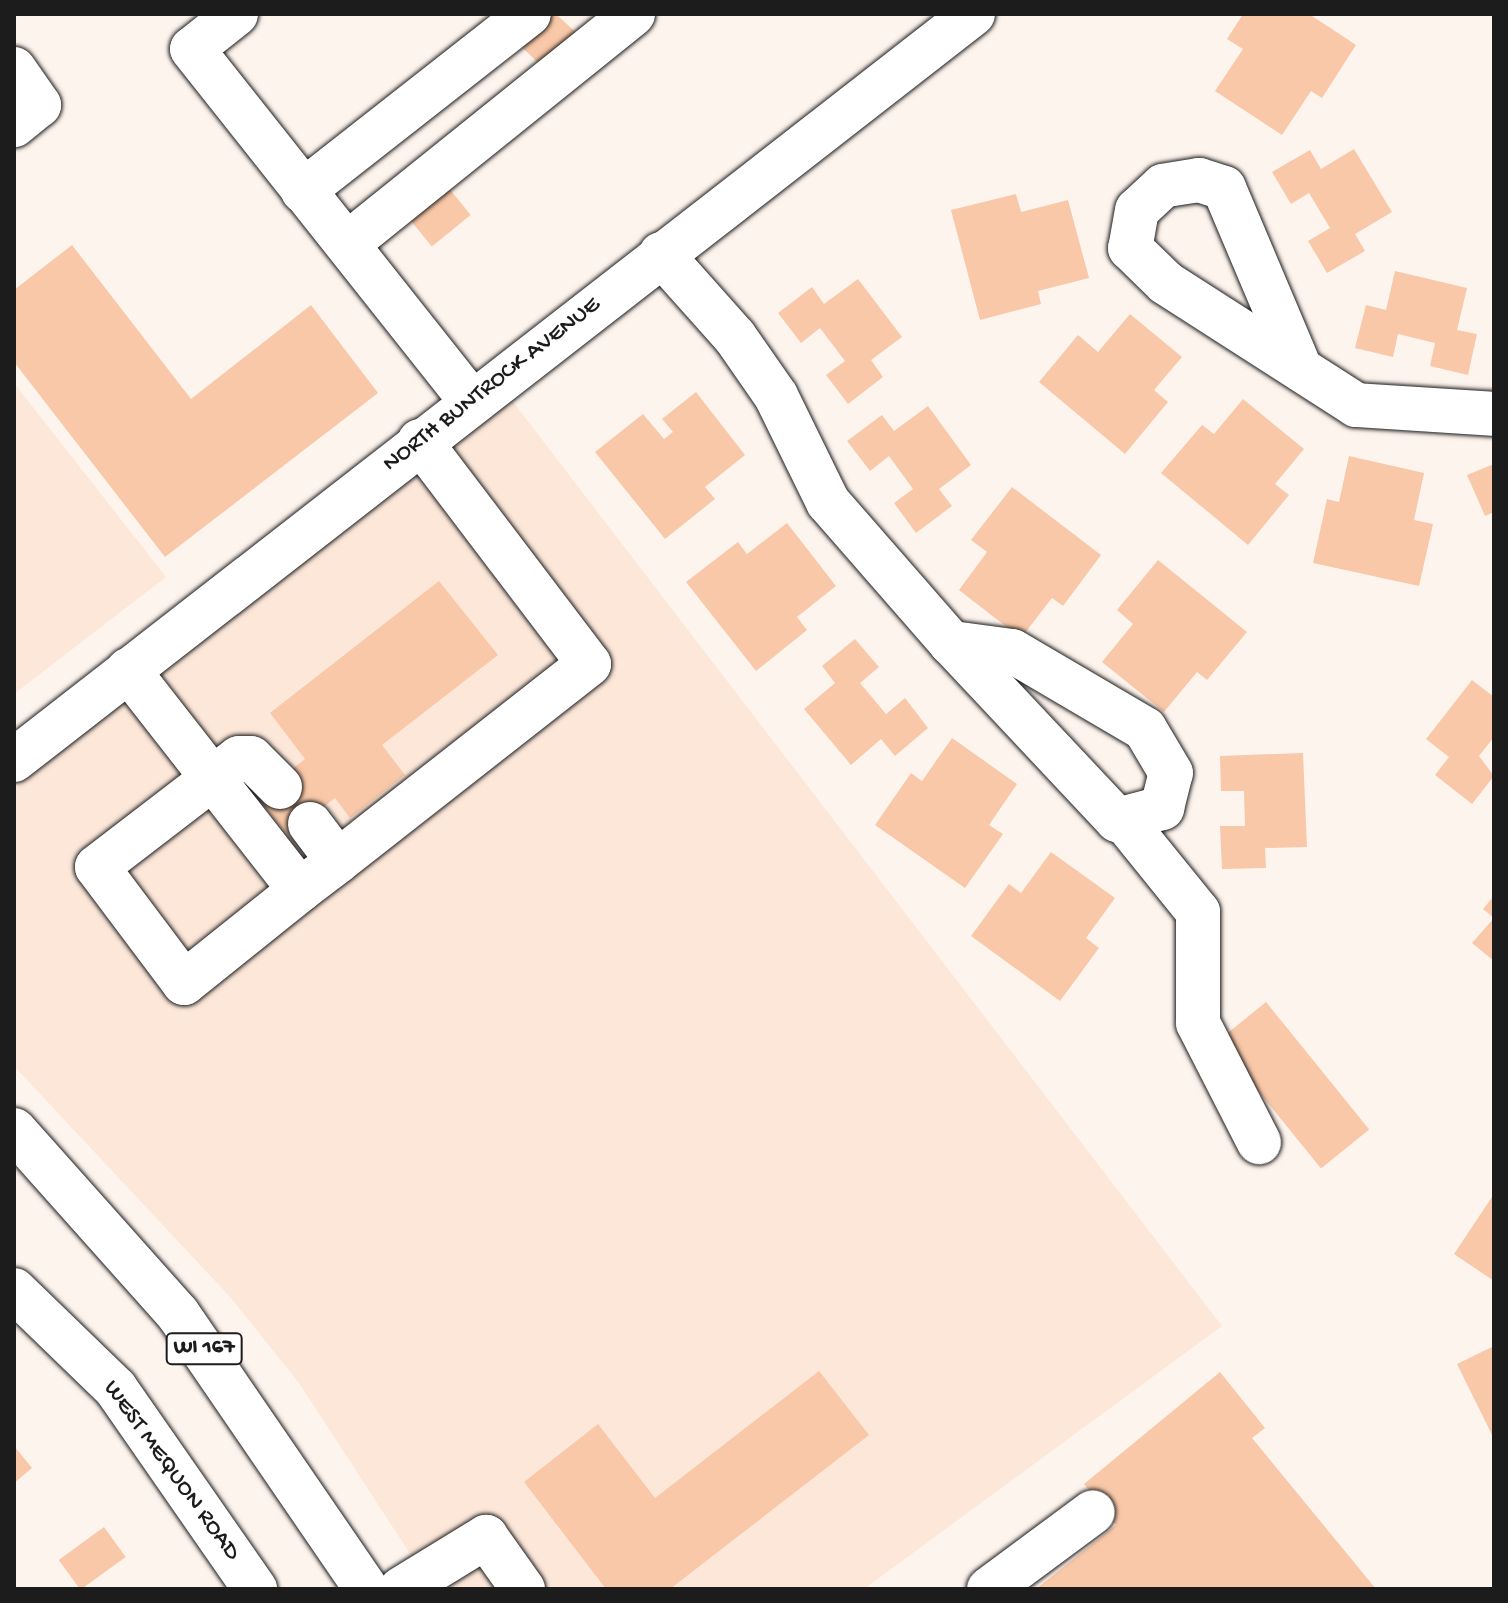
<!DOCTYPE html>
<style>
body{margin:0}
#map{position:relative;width:1508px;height:1603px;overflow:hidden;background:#fef4ee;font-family:"Gochi Hand",sans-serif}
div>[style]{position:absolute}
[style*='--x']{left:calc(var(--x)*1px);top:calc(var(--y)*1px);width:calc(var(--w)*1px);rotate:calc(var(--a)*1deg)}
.built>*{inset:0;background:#fce7d9}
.building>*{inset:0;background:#f9c8a8;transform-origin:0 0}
.roads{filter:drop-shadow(0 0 2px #1c1c1c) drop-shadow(0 0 2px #1c1c1c)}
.minor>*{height:44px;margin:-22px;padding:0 22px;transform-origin:22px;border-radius:22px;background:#fff}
.major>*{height:44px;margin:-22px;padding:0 22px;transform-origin:22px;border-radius:22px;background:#fff}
span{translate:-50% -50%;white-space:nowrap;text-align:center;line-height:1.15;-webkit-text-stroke:7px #fff;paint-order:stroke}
.shield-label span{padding:2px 6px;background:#fff;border:2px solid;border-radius:6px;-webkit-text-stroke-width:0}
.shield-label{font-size:22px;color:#1c1c1c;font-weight:700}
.street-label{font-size:24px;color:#1c1c1c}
.frame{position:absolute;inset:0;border:16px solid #1c1c1c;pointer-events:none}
</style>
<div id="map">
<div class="built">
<div style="clip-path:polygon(497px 381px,1222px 1326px,864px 1589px,433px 1589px,299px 1383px,231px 1298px,14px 1066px,14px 790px,128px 670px)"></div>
<div style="clip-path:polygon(14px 383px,166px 577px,14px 694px)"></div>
</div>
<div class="building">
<div style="clip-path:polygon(487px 14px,556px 14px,584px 40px,551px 75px)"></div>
<div style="clip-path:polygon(1243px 14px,1309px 14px,1356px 45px,1322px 98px,1311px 91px,1282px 135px,1215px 91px,1243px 49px,1227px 39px)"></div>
<div style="clip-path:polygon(1354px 149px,1392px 212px,1355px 234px,1365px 251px,1327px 273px,1308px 241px,1330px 228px,1309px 193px,1291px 204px,1272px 172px,1310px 150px,1321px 169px)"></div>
<div style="left:431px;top:166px;width:63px;height:50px;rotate:51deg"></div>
<div style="clip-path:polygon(1016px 194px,1021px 212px,1068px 200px,1089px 278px,1038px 291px,1041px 304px,980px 320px,951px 210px)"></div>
<div style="clip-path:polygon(72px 245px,191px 399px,311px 305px,378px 393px,165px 557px,14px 362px,14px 290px)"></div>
<div style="clip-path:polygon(1395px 271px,1467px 288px,1457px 330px,1477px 334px,1468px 375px,1430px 366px,1435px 343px,1398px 334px,1393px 357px,1355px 348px,1366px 305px,1386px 310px)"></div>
<div style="clip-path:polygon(858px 279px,902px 337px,871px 360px,883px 377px,848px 404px,826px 375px,845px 361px,820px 328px,801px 343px,778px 313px,812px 287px,824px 304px)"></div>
<div style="clip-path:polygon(1130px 314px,1182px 357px,1154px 390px,1168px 402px,1125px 454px,1039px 382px,1078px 335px,1098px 352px)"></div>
<div style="clip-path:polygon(696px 392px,745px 455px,705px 487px,715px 499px,665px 539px,595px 452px,643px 414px,664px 439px,673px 432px,662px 419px)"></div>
<div style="clip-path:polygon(1243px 399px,1304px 449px,1275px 484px,1289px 495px,1248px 545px,1161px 473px,1202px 425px,1214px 434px)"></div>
<div style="clip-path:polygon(928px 406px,971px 465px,939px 489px,952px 506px,916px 533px,894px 503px,913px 489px,889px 456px,870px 471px,847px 441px,882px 415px,894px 431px)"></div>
<div style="clip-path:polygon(1349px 456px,1424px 473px,1414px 520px,1433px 524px,1419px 586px,1313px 563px,1327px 499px,1339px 502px)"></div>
<div style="clip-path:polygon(1494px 464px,1494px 512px,1485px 516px,1467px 475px)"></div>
<div style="clip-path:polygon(1012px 487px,1101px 555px,1063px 606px,1052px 598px,1021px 638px,959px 590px,987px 552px,971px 540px)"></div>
<div style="clip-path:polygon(787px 523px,836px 586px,797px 617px,807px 630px,756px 671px,686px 582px,738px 542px,747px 554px)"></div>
<div style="clip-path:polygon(1158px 560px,1247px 632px,1207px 680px,1197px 672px,1164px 712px,1102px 662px,1133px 624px,1117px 610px)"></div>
<div style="clip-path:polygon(439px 581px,498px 655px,382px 745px,405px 775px,350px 818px,335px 798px,287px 835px,257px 797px,305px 759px,270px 713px)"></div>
<div style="clip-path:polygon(855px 639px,879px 667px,860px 683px,886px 714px,905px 698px,928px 728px,895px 756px,881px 739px,851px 765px,804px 709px,835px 683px,822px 666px)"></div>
<div style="clip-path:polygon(1472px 680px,1494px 697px,1494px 737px,1479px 756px,1494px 776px,1472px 804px,1435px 775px,1449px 757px,1426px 739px)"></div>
<div style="clip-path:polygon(952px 738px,1017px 784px,989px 825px,1003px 834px,965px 888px,875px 825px,911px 773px,922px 781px)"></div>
<div style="clip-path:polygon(1303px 753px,1307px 847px,1265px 848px,1266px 868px,1222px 869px,1220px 826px,1245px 826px,1244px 791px,1221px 791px,1220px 756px)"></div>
<div style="clip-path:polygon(1051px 852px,1115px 898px,1086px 938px,1099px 948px,1060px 1001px,971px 936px,1009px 884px,1021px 893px)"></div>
<div style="clip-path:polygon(1494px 896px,1494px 961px,1472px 943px,1494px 918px,1483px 909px)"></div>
<div style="left:1266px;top:1002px;width:164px;height:62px;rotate:51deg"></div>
<div style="clip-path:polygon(1494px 1194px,1494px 1281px,1454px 1254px)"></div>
<div style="clip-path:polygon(1494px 1346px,1494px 1439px,1457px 1364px)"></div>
<div style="clip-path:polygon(819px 1371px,869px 1435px,670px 1589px,606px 1589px,524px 1482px,598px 1424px,655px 1498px)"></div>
<div style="clip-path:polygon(1220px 1372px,1265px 1428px,1252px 1438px,1376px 1589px,1036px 1589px,1116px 1525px,1084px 1484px)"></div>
<div style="clip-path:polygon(14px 1446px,32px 1468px,14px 1483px)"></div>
<div style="left:104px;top:1527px;width:37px;height:56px;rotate:54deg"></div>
</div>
<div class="roads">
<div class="minor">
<div style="--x:236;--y:14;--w:56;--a:141.5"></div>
<div style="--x:192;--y:49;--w:449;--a:51.6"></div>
<div style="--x:14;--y:69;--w:44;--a:55.2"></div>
<div style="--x:39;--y:105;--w:32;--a:141"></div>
<div style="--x:303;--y:191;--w:287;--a:-38.1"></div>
<div style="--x:347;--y:244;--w:367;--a:-38.8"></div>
<div style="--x:661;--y:254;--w:111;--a:48.3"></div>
<div style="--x:735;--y:337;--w:72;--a:55.2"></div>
<div style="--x:776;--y:396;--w:118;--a:63.9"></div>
<div style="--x:828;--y:502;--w:187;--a:48.9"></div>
<div style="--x:951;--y:643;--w:243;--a:46.8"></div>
<div style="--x:1117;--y:820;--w:47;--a:-14.9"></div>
<div style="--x:1162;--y:808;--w:36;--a:-76"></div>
<div style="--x:1171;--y:773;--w:51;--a:-120.6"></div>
<div style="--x:1145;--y:729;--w:154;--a:-149.6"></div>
<div style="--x:1012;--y:651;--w:62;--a:-172.5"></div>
<div style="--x:1297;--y:361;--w:188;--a:-112.9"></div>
<div style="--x:1224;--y:188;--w:26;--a:-162"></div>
<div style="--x:1199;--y:180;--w:36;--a:171"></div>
<div style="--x:1163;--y:186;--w:35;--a:137"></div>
<div style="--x:1137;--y:210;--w:39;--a:100"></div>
<div style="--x:1130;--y:248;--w:50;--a:44.2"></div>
<div style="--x:1166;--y:283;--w:226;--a:32.7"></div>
<div style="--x:1356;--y:405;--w:138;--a:3.7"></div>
<div style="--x:128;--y:670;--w:279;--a:52"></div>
<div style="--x:300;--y:890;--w:48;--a:-37.3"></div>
<div style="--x:338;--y:861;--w:319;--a:-38.1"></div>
<div style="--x:589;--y:664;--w:280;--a:-127.2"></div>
<div style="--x:14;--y:760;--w:1215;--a:-37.88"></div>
<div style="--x:280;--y:787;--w:41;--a:-135"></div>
<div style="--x:251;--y:758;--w:12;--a:180"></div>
<div style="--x:239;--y:758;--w:179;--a:142.5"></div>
<div style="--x:97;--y:867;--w:145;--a:53.1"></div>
<div style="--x:184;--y:983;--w:149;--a:-38.7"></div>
<div style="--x:1122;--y:818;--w:121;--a:51"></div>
<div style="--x:1198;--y:912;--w:111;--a:90"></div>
<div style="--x:1198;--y:1023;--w:134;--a:62.9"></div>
<div style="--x:310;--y:824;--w:46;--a:52.9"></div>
<div style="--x:401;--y:1589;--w:100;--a:-31.5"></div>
<div style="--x:486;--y:1537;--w:64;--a:54.6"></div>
<div style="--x:989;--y:1589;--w:129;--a:-36.5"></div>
</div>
<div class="major">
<div style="--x:14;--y:1130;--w:246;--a:48.3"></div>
<div style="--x:178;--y:1314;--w:333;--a:55.6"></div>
<div style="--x:14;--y:1290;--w:142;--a:44.1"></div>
<div style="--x:116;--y:1389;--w:244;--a:55.2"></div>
</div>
</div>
<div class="shield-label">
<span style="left:204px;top:1349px">WI 167</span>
</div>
<div class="street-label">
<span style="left:492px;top:385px;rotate:-38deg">NORTH BUNTROCK AVENUE</span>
<span style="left:171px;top:1471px;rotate:54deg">WEST MEQUON ROAD</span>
</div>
<div class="frame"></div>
</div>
